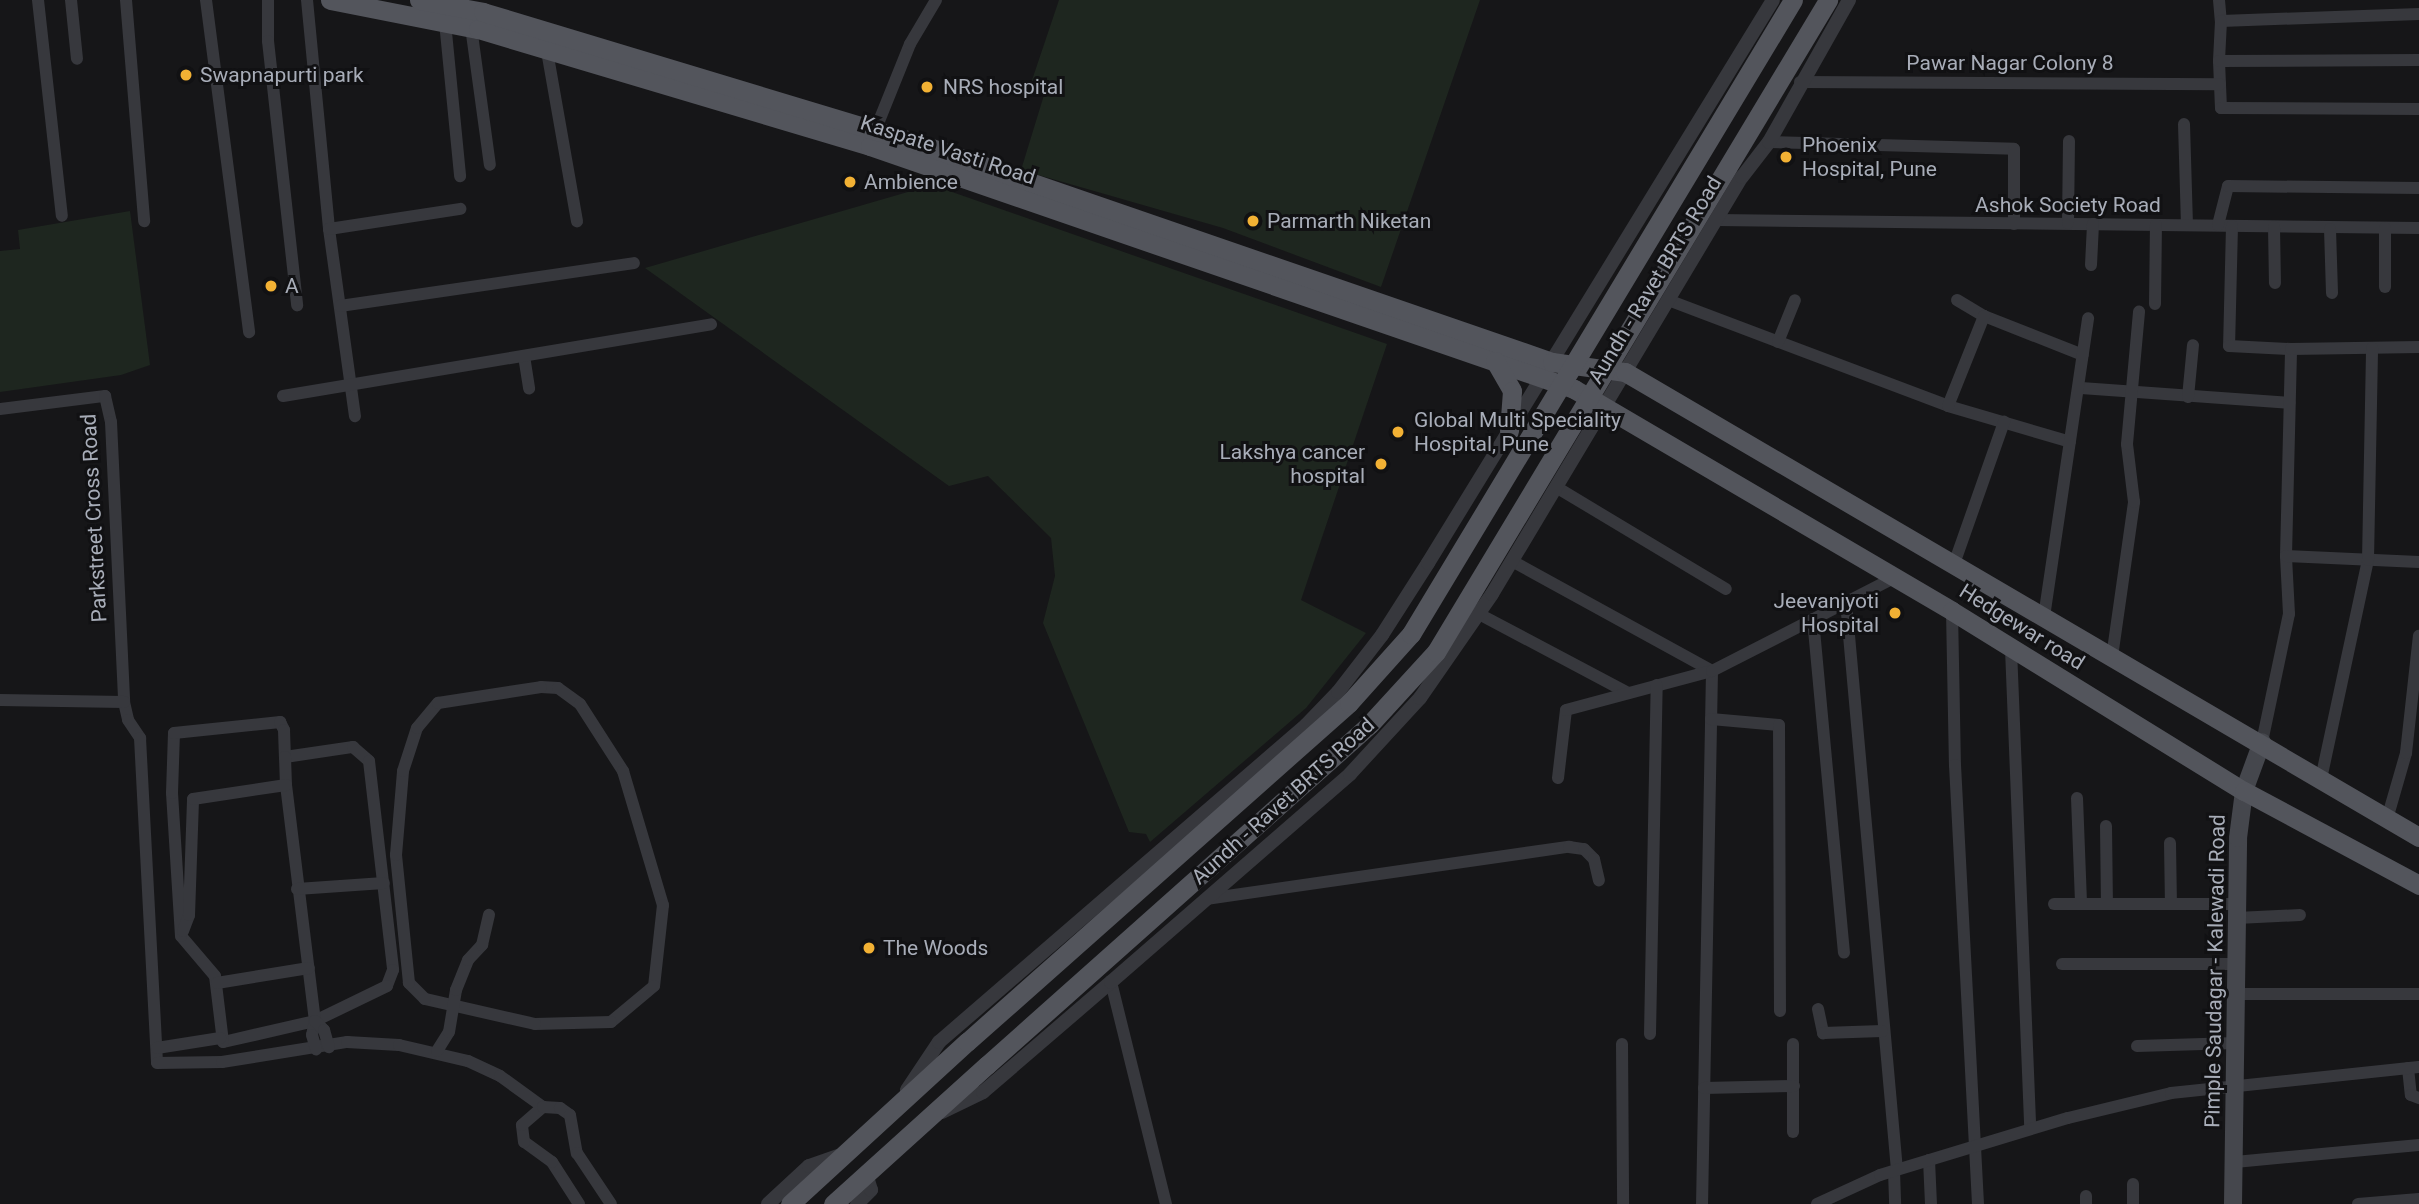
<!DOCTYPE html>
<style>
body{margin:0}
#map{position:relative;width:2419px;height:1204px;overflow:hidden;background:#161618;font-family:Roboto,sans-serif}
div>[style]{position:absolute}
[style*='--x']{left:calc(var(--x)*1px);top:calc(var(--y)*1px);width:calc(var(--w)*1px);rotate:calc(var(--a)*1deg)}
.green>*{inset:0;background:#1e261f}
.minor>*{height:12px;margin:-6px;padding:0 6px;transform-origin:6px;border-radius:6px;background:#37383d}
.tertiary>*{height:14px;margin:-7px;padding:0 7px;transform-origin:7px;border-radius:7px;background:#37383d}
.secondary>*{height:18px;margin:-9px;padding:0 9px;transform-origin:9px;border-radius:9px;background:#45474d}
.primary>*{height:19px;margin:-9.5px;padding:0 9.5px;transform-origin:9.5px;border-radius:9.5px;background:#53555c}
.primary-bridge>*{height:19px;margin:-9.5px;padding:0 9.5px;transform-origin:9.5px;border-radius:9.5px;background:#53555c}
.dots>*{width:19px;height:19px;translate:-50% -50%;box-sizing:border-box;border:4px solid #111113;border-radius:50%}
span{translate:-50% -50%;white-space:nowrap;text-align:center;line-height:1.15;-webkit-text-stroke:6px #111113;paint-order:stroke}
.street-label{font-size:21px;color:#a8adb8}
.poi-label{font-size:21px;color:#a8adb8}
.left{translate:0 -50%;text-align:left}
.right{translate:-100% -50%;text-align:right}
</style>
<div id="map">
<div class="green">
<div style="clip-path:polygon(1059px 0,1480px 0,1381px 287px,1223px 228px,1021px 170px,1044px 95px,1029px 89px)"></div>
<div style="clip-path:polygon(932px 185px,1387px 344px,1301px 600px,1366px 633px,1306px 708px,1150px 842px,1146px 834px,1129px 832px,1043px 623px,1055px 576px,1051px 538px,988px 476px,949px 486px,645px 268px)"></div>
<div style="clip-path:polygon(130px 211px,150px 365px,121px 375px,0 392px,0 251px,20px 249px,18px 230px)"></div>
</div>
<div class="minor">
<div style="--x:38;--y:0;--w:217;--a:83.7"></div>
<div style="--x:71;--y:0;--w:59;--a:84.2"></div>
<div style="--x:126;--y:0;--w:222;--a:85.3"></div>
<div style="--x:206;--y:0;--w:335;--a:82.6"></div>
<div style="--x:268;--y:0;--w:41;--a:90"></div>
<div style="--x:268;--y:41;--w:266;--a:83.7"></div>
<div style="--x:307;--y:0;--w:230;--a:84.5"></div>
<div style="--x:329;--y:229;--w:189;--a:82.1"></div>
<div style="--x:2219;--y:0;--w:21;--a:85"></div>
<div style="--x:2419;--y:14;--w:198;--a:178"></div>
<div style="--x:2221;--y:21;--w:40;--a:92.9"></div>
<div style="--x:2219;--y:61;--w:47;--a:87.6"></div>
<div style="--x:2221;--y:108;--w:198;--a:0.3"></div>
<div style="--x:445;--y:22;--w:155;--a:84.4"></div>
<div style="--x:471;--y:27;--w:139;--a:82.2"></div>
<div style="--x:547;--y:51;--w:173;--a:80"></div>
<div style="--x:2219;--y:61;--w:200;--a:-0.3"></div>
<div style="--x:1800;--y:82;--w:420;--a:0.3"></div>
<div style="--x:2184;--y:124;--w:101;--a:88.3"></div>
<div style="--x:873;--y:136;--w:99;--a:-68.1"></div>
<div style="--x:910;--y:44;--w:51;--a:-59.4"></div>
<div style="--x:1769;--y:142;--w:245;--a:1.6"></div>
<div style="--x:2014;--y:149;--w:75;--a:90"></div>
<div style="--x:1717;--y:220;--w:702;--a:0.65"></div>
<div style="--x:2068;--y:223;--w:82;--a:-89.3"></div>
<div style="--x:2218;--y:225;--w:40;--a:-75.6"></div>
<div style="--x:2228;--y:186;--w:191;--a:0.6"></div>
<div style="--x:2232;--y:226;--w:120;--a:91.4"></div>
<div style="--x:2229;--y:346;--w:62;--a:2.8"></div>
<div style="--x:2274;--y:227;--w:56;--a:89"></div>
<div style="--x:2385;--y:228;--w:59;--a:90"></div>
<div style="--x:329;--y:229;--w:133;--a:-8.7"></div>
<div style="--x:2330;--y:229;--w:64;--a:88.2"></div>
<div style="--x:2091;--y:265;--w:41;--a:-87.2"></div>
<div style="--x:1668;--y:300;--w:299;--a:20.7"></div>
<div style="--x:1948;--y:406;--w:127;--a:16.4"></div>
<div style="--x:1957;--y:300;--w:31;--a:31"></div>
<div style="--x:1984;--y:316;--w:106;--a:21.5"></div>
<div style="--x:2155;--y:304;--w:79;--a:-89.3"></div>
<div style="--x:340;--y:306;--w:297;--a:-8.3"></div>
<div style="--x:1778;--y:342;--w:45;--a:-68"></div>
<div style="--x:524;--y:356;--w:33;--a:81"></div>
<div style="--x:2081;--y:388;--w:209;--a:4.1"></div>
<div style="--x:283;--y:396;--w:434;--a:-9.5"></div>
<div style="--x:2188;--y:397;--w:52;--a:-84.5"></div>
<div style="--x:1948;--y:406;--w:97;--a:-68.2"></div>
<div style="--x:0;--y:409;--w:106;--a:-7.1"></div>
<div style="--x:105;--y:396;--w:27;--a:77"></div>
<div style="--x:111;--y:422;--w:280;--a:87.3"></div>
<div style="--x:124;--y:702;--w:18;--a:77"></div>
<div style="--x:128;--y:720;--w:22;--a:56"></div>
<div style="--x:140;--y:738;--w:325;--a:87"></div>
<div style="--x:157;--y:1063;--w:65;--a:-0.9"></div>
<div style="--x:222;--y:1062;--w:127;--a:-9.1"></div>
<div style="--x:347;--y:1042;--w:52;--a:3.3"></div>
<div style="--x:399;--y:1045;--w:71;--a:13.1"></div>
<div style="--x:468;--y:1061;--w:35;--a:25"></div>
<div style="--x:500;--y:1076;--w:53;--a:35.8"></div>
<div style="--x:1556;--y:487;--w:198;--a:31"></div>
<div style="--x:2286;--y:556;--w:207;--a:-88.6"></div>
<div style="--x:2291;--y:349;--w:128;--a:-0.9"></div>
<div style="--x:1512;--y:561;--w:228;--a:28.8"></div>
<div style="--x:1712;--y:671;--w:533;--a:91.07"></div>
<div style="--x:1954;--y:564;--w:151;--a:-70.6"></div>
<div style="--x:1846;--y:602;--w:570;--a:84.87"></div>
<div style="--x:1952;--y:611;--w:154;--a:88.9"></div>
<div style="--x:1955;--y:765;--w:440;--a:87"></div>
<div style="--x:1479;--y:614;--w:169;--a:27.9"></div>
<div style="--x:2044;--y:617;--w:302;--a:-81.6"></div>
<div style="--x:1813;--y:619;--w:335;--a:84.7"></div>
<div style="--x:2011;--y:649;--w:480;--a:87.7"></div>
<div style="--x:2112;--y:657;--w:157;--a:-81.9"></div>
<div style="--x:2134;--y:502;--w:58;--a:-96.9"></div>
<div style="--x:2127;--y:444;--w:133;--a:-84.8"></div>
<div style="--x:541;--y:687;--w:17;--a:3"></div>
<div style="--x:558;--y:688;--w:27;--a:36"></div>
<div style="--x:580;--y:704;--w:80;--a:57.3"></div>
<div style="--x:623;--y:771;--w:140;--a:73.4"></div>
<div style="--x:663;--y:905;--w:81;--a:96.3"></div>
<div style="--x:654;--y:986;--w:56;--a:140.1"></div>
<div style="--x:611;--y:1022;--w:76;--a:178.5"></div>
<div style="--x:535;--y:1024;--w:113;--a:-167.2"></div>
<div style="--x:425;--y:999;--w:23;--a:-135"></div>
<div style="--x:409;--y:983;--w:129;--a:-95.8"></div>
<div style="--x:396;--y:855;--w:84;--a:-85.2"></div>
<div style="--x:403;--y:771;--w:45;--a:-72"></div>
<div style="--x:417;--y:728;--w:33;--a:-50"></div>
<div style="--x:438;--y:703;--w:104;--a:-8.8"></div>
<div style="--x:0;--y:700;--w:124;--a:0.9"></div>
<div style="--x:1711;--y:719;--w:68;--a:5"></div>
<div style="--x:1779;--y:725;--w:286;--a:89.8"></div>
<div style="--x:2262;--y:742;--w:131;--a:-78.1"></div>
<div style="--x:2289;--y:614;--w:58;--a:-93"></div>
<div style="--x:2286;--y:556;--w:133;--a:2.6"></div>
<div style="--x:285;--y:757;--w:69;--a:-8.4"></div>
<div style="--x:353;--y:747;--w:21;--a:41"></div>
<div style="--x:369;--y:761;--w:210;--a:83.4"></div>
<div style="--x:393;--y:970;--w:17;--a:111"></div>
<div style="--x:387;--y:986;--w:80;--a:154.1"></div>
<div style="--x:315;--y:1021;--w:94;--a:167.1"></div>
<div style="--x:223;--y:1042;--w:66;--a:-96.9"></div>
<div style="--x:215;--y:976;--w:52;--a:-130.4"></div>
<div style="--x:181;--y:936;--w:143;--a:-93.6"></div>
<div style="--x:172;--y:793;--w:60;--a:-88.1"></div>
<div style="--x:174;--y:733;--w:107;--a:-5.9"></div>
<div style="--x:280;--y:722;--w:9;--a:63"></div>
<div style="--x:284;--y:730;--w:27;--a:88"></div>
<div style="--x:285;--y:757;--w:28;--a:88"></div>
<div style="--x:286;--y:785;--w:238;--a:83"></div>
<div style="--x:315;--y:1021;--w:14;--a:102"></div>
<div style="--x:312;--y:1035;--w:15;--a:74"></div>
<div style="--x:1558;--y:778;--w:68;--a:-83.3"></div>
<div style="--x:1566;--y:710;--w:151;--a:-15"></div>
<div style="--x:1712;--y:671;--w:207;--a:-27.1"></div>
<div style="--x:2321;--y:779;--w:224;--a:-77.9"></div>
<div style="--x:2368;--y:560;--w:212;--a:-88.9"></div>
<div style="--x:2077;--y:798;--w:106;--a:87.8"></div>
<div style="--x:2387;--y:819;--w:69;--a:-73.9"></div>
<div style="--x:2406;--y:753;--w:118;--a:-83.7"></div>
<div style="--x:2106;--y:826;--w:78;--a:89.3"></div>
<div style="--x:2170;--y:843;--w:61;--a:89.1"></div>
<div style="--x:297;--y:889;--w:87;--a:-3.9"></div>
<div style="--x:1206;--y:899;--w:367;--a:-8.2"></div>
<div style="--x:1569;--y:847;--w:15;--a:8"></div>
<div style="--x:1584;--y:849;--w:14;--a:45"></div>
<div style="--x:1594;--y:859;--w:22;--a:77"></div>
<div style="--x:2054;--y:904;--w:184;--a:0"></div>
<div style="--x:2237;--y:918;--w:63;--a:-2.7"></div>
<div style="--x:183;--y:931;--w:17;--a:-69"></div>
<div style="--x:189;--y:915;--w:116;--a:-88"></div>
<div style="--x:193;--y:799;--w:94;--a:-8.6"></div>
<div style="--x:2062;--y:964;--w:175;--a:0"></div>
<div style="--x:1111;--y:982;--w:229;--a:76.1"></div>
<div style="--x:217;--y:983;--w:93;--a:-9.3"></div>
<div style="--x:2237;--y:994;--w:182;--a:0"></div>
<div style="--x:1818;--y:1009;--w:25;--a:78"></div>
<div style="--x:1823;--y:1033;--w:59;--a:-1.9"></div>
<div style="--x:315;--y:1021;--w:13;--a:45"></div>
<div style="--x:324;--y:1030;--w:18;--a:74"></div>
<div style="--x:1650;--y:1034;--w:349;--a:-88.9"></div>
<div style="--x:1622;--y:1044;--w:160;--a:89.6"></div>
<div style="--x:1793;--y:1044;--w:88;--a:90"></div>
<div style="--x:2137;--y:1046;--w:99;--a:-1.7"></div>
<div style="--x:157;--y:1048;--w:64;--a:-9"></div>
<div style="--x:437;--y:1051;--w:22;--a:-58"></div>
<div style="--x:449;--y:1032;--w:43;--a:-80.5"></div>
<div style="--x:456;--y:990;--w:32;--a:-68"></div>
<div style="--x:468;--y:960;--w:21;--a:-47"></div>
<div style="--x:482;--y:945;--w:31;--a:-77"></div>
<div style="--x:2408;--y:1068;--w:27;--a:84"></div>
<div style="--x:2411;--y:1095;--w:9;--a:21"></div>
<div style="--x:1704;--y:1088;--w:90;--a:-1.3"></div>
<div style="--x:1929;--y:1160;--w:44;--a:87.4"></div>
<div style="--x:2235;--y:1162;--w:185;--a:-5.3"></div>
<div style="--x:1894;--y:1171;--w:33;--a:88"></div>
<div style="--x:2133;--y:1184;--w:20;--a:90"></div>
<div style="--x:579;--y:1204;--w:50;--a:-122.7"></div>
<div style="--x:552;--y:1162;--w:34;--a:-144"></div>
<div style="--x:524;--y:1142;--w:17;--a:-97"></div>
<div style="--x:522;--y:1125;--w:28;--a:-41"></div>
<div style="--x:543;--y:1107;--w:17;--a:3"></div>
<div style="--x:560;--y:1108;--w:12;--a:35"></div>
<div style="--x:570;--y:1115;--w:39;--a:80"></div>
<div style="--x:577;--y:1153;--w:61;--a:56.3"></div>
<div style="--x:1817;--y:1204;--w:69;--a:-24.7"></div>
<div style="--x:1880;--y:1175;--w:196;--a:-16.9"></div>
<div style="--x:2068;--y:1118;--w:106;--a:-13.6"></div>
<div style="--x:2171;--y:1093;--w:249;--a:-6"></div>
<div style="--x:2086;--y:1204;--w:8;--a:-90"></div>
<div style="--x:2358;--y:1204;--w:61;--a:-4.7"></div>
</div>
<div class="tertiary">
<div style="--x:907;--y:1090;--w:58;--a:-56.3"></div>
<div style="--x:939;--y:1042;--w:485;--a:-40.8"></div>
<div style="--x:1306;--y:725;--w:46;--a:-45.9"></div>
<div style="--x:1338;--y:692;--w:72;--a:-52.3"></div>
<div style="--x:1382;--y:635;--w:85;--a:-57.4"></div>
<div style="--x:1428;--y:563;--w:660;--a:-58.5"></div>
<div style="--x:942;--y:1112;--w:46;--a:-26"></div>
<div style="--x:983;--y:1092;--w:169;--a:-40.7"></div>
<div style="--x:1111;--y:982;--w:317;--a:-41"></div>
<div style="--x:1350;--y:774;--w:103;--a:-47.4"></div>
<div style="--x:1420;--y:698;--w:126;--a:-55.3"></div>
<div style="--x:1492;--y:594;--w:486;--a:-59.1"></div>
<div style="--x:1742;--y:177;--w:44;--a:-52.4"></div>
<div style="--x:1769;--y:142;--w:163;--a:-60.6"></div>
<div style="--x:768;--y:1204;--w:56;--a:-42.8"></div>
<div style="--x:809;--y:1166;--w:31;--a:-19"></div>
<div style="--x:857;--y:1204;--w:20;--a:-45"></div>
<div style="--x:871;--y:1190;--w:17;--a:-107"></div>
</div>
<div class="secondary">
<div style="--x:2233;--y:1204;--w:366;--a:-89.2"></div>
<div style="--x:2238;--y:838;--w:47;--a:-82.7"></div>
<div style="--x:2244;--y:791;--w:52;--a:-69.8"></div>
</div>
<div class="primary">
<div style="--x:330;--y:0;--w:151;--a:11.1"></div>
<div style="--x:478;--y:29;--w:409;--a:16.6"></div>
<div style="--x:870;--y:146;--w:745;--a:19.04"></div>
<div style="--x:1574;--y:389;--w:438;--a:30.4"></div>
<div style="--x:1952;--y:611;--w:343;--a:31.7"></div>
<div style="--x:2244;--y:791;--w:199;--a:28.2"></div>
<div style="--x:419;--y:0;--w:65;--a:10.6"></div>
<div style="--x:483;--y:12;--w:457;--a:16.8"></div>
<div style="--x:920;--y:144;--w:669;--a:19.03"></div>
<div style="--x:1552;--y:362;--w:74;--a:7.8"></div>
<div style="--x:1625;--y:372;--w:920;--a:30.36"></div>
<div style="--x:1495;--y:361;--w:34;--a:60"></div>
<div style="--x:1512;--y:391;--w:40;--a:94.3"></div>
<div style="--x:790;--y:1204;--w:240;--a:-42.5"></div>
<div style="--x:833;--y:1204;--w:207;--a:-42.1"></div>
</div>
<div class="primary-bridge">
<div style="--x:967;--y:1042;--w:511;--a:-41.59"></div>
<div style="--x:1349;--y:703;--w:93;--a:-48.1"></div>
<div style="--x:1411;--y:634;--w:740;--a:-58.93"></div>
<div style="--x:987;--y:1065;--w:511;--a:-41.67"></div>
<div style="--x:1369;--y:725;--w:99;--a:-47.5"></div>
<div style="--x:1436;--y:652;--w:761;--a:-58.98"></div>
</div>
<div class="dots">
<div style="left:186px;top:75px;background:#f2b134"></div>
<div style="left:927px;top:87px;background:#f2b134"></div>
<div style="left:1786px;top:157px;background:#f2b134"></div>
<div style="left:850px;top:182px;background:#f2b134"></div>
<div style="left:1253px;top:221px;background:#f2b134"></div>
<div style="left:271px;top:286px;background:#f2b134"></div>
<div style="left:1398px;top:432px;background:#f2b134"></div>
<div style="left:1381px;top:464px;background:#f2b134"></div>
<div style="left:1895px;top:613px;background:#f2b134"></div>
<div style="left:869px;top:948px;background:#f2b134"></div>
</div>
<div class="street-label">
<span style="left:2010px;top:63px">Pawar Nagar Colony 8</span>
<span style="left:948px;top:150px;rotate:18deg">Kaspate Vasti Road</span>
<span style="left:2068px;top:205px">Ashok Society Road</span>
<span style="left:1655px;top:280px;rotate:-59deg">Aundh - Ravet BRTS Road</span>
<span style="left:94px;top:518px;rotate:-93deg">Parkstreet Cross Road</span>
<span style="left:2022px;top:627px;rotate:32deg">Hedgewar road</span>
<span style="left:1283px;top:801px;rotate:-42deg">Aundh - Ravet BRTS Road</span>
<span style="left:2215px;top:971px;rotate:-89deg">Pimple Saudagar - Kalewadi Road</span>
</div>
<div class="poi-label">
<span class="left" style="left:200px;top:75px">Swapnapurti park</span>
<span class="left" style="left:943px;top:87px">NRS hospital</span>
<span class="left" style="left:1802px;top:157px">Phoenix<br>Hospital, Pune</span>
<span class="left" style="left:864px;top:182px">Ambience</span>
<span class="left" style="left:1267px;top:221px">Parmarth Niketan</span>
<span class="left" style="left:285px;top:286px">A</span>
<span class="left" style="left:1414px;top:432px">Global Multi Speciality<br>Hospital, Pune</span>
<span class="right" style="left:1365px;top:464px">Lakshya cancer<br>hospital</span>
<span class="right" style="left:1879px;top:613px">Jeevanjyoti<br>Hospital</span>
<span class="left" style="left:883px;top:948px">The Woods</span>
</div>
</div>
